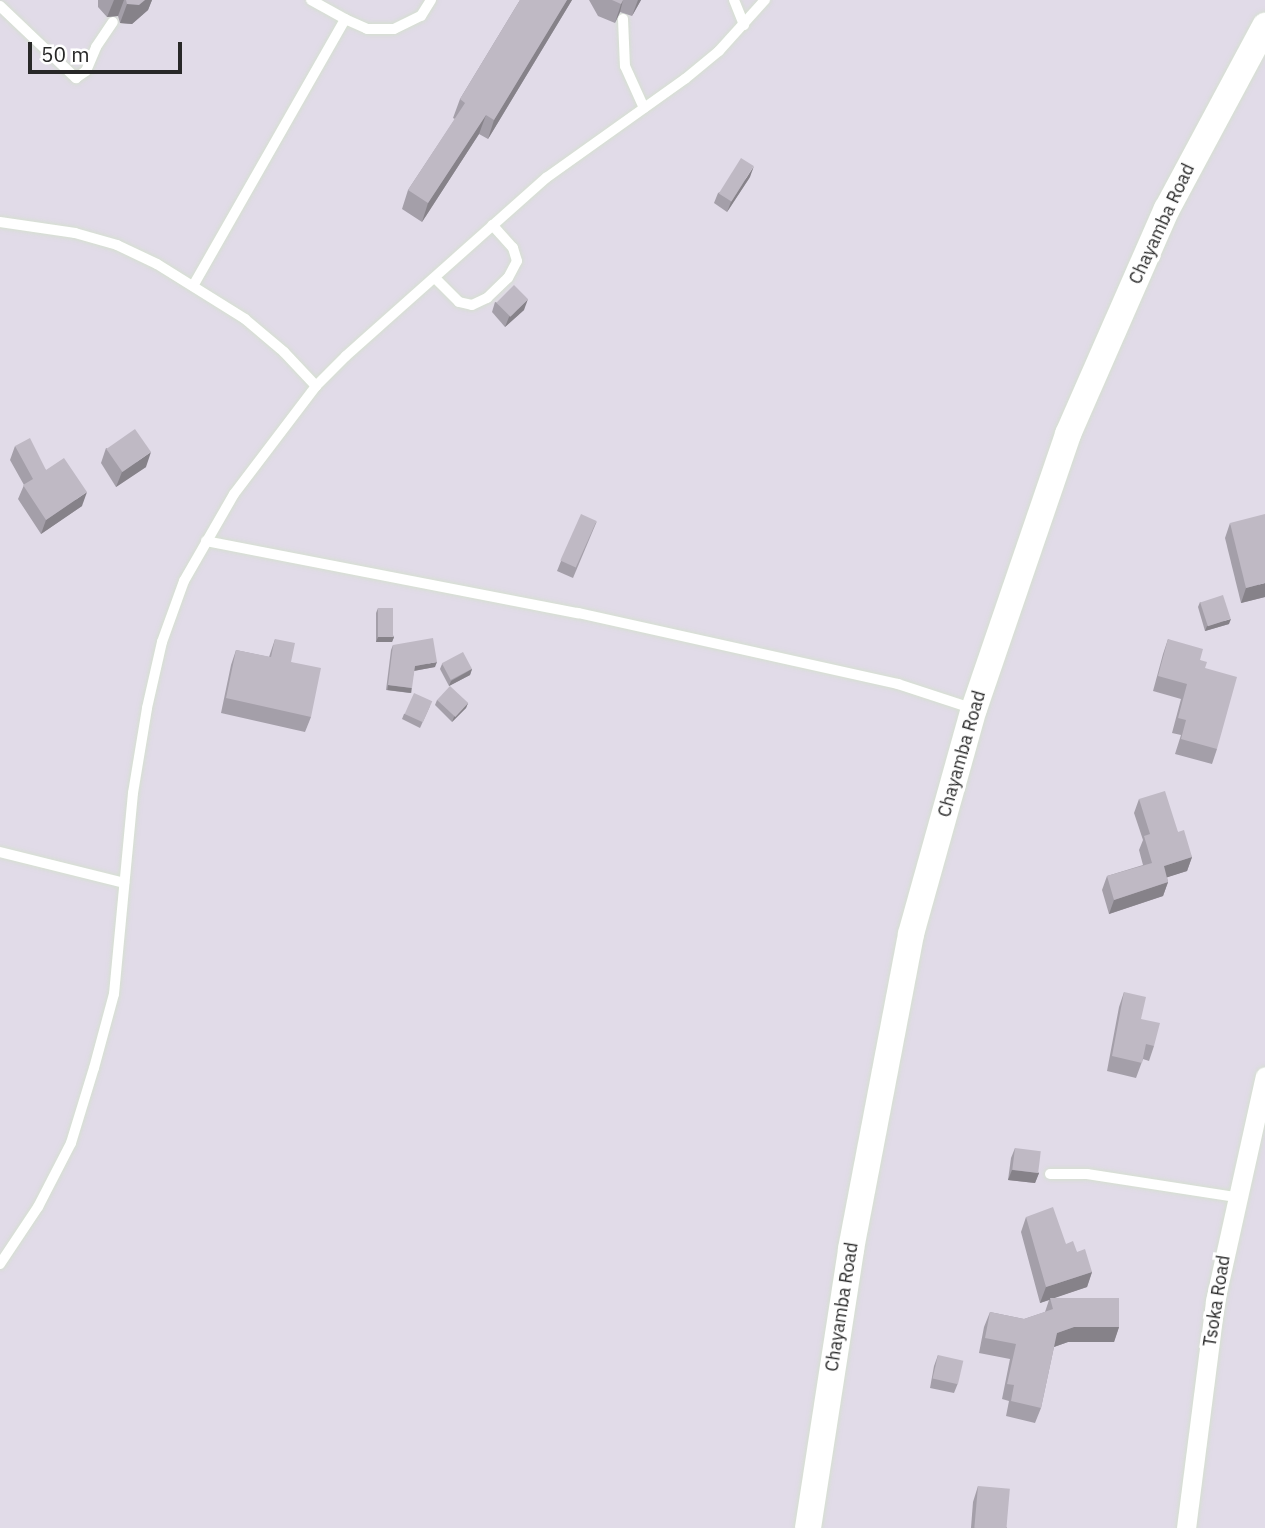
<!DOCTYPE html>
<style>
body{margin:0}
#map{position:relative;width:1265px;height:1528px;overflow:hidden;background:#e1dbe8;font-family:"IBM Plex Sans",sans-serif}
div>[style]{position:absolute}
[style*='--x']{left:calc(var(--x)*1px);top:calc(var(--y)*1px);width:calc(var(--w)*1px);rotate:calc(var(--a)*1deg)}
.roads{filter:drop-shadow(0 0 2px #d5dfd0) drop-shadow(0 0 2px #d5dfd0)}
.service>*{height:10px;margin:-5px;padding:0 5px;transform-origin:5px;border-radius:5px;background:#fff}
.minor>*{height:19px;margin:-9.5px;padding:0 9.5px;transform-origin:9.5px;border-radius:9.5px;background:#fff}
.secondary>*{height:26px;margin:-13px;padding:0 13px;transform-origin:13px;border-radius:13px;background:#fff}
.wall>*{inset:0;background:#a49fa9}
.shaded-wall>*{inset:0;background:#868289;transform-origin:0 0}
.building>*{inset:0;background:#bfb9c4;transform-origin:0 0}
span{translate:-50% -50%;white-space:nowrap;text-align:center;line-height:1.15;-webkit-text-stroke:6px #fff;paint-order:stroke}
.street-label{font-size:18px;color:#282828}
.scale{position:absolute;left:28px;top:42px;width:154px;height:32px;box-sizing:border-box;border:4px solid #282828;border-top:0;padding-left:9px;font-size:21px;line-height:24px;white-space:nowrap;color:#282828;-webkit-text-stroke:5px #fff;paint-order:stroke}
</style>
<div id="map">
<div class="roads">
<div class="service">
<div style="--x:311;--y:0;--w:39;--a:29"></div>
<div style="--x:734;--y:0;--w:27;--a:68"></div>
<div style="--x:0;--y:6;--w:105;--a:43.5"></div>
<div style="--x:76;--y:78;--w:12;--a:-35"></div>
<div style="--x:86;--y:71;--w:26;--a:-67"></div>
<div style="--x:96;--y:47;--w:30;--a:-56"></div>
<div style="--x:623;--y:19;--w:47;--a:87.6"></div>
<div style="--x:625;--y:66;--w:46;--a:65.7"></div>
<div style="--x:0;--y:222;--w:76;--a:8.3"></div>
<div style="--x:75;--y:233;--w:44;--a:15.9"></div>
<div style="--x:117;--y:245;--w:44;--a:25.4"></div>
<div style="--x:157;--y:264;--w:104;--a:32"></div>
<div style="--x:245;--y:319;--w:51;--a:40.2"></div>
<div style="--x:284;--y:352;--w:47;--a:46.7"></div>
<div style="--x:435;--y:278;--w:34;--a:45"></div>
<div style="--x:459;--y:302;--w:13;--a:13"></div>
<div style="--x:472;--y:305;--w:17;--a:-25"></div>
<div style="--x:487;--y:298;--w:29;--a:-44"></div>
<div style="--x:508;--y:278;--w:19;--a:-62"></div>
<div style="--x:517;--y:261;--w:14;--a:-107"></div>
<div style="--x:513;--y:248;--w:31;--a:-132"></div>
<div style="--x:193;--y:286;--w:307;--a:-60.3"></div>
<div style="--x:345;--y:19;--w:24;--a:24"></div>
<div style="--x:367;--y:29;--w:27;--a:0"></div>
<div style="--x:394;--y:29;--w:30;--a:-26"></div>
<div style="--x:421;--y:16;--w:19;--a:-58"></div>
<div style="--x:206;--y:541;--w:379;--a:11"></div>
<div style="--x:578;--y:613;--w:328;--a:12.5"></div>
<div style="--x:898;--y:684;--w:80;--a:18.2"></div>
<div style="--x:0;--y:852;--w:128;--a:14"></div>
<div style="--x:1050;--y:1174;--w:37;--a:0"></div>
<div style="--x:1087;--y:1174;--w:151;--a:8.8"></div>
<div style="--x:0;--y:1264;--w:69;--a:-56.3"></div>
<div style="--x:38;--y:1207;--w:72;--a:-62.7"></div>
<div style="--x:71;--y:1143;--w:78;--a:-73"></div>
<div style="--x:94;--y:1068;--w:77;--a:-74.9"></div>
<div style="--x:114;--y:994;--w:202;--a:-84.6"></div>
<div style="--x:133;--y:793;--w:86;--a:-80.6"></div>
<div style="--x:147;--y:708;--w:68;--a:-77.2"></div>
<div style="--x:162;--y:642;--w:65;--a:-70.2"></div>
<div style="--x:184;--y:581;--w:100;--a:-60.1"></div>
<div style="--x:234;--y:494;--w:136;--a:-52.8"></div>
<div style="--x:316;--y:386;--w:42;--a:-45"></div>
<div style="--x:346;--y:356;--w:268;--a:-41.7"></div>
<div style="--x:546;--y:178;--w:171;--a:-35.5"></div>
<div style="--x:685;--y:79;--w:44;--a:-39.5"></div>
<div style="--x:719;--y:51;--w:69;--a:-48"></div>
</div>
<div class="minor">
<div style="--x:1186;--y:1528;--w:229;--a:-82.7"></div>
<div style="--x:1215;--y:1301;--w:230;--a:-77.5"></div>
</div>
<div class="secondary">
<div style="--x:808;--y:1528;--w:282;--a:-81.2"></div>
<div style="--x:851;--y:1249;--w:321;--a:-79.2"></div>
<div style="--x:911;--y:934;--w:234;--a:-74.4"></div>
<div style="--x:974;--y:709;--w:291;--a:-71.1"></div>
<div style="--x:1068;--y:434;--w:246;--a:-66.3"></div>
<div style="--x:1167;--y:209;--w:208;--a:-61.8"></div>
</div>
</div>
<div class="wall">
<div style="clip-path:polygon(98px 0,152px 0,148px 10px,132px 24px,120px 23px,118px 16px,107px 17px,98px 7px)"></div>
<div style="clip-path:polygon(520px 0,572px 0,488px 139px,479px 134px,422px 222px,402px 209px,408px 190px,455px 119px,453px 118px,460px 99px)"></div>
<div style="clip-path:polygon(589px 0,641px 0,632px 16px,620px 12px,615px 23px,598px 16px)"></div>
<div style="clip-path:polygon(750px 177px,727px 212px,714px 203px,718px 193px)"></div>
<div style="clip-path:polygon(495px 302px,524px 310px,505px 327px,492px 312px)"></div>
<div style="clip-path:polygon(15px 446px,46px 470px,82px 506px,41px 534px,18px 499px,24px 485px,10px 460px)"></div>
<div style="clip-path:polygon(106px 448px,146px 467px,116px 487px,101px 463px)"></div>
<div style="clip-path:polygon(597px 521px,573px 578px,557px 571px,561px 561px)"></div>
<div style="clip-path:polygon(1230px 523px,1265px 597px,1241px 603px,1225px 538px)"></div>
<div style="clip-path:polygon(1200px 602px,1229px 624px,1205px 631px,1198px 607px)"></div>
<div style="clip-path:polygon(378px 608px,394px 637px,392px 642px,376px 642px,376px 613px)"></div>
<div style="clip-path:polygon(275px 639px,291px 662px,311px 717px,305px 732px,221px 713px,231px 665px,236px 650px,269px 657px)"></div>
<div style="clip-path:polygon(1168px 639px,1200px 660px,1205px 668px,1217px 749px,1212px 764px,1175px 754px,1181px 735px,1172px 733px,1181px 699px,1153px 691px,1163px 654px)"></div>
<div style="clip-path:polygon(393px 645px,435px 667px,414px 671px,410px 693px,386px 690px,391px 650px)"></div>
<div style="clip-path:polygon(442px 664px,472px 669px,470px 675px,449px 686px,440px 669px)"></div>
<div style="clip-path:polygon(437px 700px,468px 703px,466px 708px,452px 722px,435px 705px)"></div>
<div style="clip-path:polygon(430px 706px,420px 728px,402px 719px,404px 714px)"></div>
<div style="clip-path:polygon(1139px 799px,1178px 832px,1192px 857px,1187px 871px,1167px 877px,1168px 882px,1163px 896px,1109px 914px,1102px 890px,1107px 876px,1143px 865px,1139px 850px,1143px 840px,1134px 813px)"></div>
<div style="clip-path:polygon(1124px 992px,1141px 1019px,1154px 1046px,1149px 1061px,1143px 1059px,1136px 1078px,1107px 1071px,1119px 1007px)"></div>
<div style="clip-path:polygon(1015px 1148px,1039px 1173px,1035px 1183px,1008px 1180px,1011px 1158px)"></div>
<div style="clip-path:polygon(1026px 1217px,1077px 1252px,1092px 1272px,1087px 1287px,1053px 1298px,1119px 1327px,1114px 1342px,1068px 1342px,1054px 1347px,1041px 1408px,1035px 1423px,1006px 1416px,1009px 1401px,1002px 1399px,1010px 1359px,979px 1353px,984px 1327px,990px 1312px,1024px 1319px,1045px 1312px,1049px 1300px,1040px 1303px,1021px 1232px)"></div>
<div style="clip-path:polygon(938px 1355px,958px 1383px,954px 1393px,930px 1388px,934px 1366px)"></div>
<div style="clip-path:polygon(978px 1486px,1007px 1528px,971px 1528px,973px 1502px)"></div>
</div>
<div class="shaded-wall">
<div style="clip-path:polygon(114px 0,124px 0,118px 16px,107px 17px)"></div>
<div style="clip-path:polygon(145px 0,152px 0,148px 10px,132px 24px,120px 23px,127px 4px)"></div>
<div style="clip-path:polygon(567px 0,572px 0,488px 139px,494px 120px)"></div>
<div style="clip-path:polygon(623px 0,620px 12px,615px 23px,621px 4px)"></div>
<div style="clip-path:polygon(638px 0,641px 0,632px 16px)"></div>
<div style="clip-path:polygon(486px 115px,479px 134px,422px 222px,428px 203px)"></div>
<div style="clip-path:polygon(754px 166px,750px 177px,727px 212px,731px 202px)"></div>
<div style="clip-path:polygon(528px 299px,524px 310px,505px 327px,509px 317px)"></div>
<div style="clip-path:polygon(151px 452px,146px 467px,116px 487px,122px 472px)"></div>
<div style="clip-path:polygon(87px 492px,82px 506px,41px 534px,46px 520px)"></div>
<div style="clip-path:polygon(1265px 583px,1265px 597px,1241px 603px,1246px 588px)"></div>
<div style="clip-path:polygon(1231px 619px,1229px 624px,1205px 631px,1207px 626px)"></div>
<div style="clip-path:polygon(378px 637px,394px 637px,392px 642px,376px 642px)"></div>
<div style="clip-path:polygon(437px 662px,435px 667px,413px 671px,415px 666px)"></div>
<div style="clip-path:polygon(472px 669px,470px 675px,449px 686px,451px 681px)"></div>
<div style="left:388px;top:685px;width:24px;height:5px;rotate:7deg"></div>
<div style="clip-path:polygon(468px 703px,466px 708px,452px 722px,454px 717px)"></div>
<div style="clip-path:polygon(1192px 857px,1187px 871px,1159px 880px,1164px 866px)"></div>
<div style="clip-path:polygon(1168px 882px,1163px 896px,1109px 914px,1114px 900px)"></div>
<div style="clip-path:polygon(1012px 1170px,1039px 1173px,1035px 1183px,1008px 1180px)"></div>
<div style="clip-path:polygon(1092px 1272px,1087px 1287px,1040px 1303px,1046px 1287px)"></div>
<div style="clip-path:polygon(1074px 1327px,1119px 1327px,1114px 1342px,1068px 1342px,1051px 1348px,1057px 1333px)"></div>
</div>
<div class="building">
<div style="clip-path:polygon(126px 0,145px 0,139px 5px,127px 4px)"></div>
<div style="clip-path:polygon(520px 0,567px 0,494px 120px,486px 115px,428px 203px,408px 190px,465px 103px,460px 99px)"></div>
<div style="clip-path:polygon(612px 0,623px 0,621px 4px)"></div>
<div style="left:741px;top:158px;width:15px;height:42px;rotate:32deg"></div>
<div style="left:514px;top:285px;width:20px;height:25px;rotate:45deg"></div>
<div style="left:135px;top:429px;width:28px;height:35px;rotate:55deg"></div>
<div style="clip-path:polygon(30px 438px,46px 470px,64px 458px,87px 492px,46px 520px,23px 485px,33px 479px,15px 446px)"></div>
<div style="left:581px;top:514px;width:17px;height:51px;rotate:24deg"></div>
<div style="clip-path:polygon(1265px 514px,1265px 583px,1246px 588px,1230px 523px)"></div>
<div style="left:1223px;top:595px;width:25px;height:24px;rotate:72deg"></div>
<div style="left:378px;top:608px;width:15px;height:29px"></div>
<div style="clip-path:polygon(433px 638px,437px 662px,415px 666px,412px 688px,388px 685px,393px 645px)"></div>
<div style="clip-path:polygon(275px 639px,295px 643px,291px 662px,321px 668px,311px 717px,226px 698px,236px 650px,271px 657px)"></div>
<div style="clip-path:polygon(1168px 639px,1203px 649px,1200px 660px,1207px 662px,1205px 668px,1237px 677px,1217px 749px,1181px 739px,1186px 720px,1178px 718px,1187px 684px,1158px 676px)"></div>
<div style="left:463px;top:652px;width:19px;height:24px;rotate:62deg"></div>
<div style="left:450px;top:686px;width:25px;height:19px;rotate:43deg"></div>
<div style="left:414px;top:693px;width:20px;height:23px;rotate:24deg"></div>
<div style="clip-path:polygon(1165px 791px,1178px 832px,1184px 830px,1192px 857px,1164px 866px,1168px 882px,1114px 900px,1107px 876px,1152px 863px,1144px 836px,1150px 834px,1139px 799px)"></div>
<div style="clip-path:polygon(1124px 992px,1146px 997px,1141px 1019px,1160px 1023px,1154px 1046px,1146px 1044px,1142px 1063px,1112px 1056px)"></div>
<div style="left:1015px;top:1148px;width:26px;height:22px;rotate:7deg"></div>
<div style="clip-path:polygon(1053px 1207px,1066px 1244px,1073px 1241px,1077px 1252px,1085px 1249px,1092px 1272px,1046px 1287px,1026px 1217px)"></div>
<div style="clip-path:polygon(1050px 1298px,1119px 1298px,1119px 1327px,1074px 1327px,1057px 1333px,1041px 1408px,1011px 1401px,1014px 1385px,1007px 1384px,1016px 1344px,985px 1338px,990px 1312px,1024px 1319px,1053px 1309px)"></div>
<div style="left:938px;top:1355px;width:26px;height:24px;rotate:13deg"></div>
<div style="left:978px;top:1486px;width:32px;height:42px;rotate:5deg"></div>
</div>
<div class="street-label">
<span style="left:1162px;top:224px;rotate:-65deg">Chayamba Road</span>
<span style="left:962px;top:754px;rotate:-74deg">Chayamba Road</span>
<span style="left:1217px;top:1301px;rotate:-81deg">Tsoka Road</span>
<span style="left:842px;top:1307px;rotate:-81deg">Chayamba Road</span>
</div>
<div class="scale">50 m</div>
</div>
